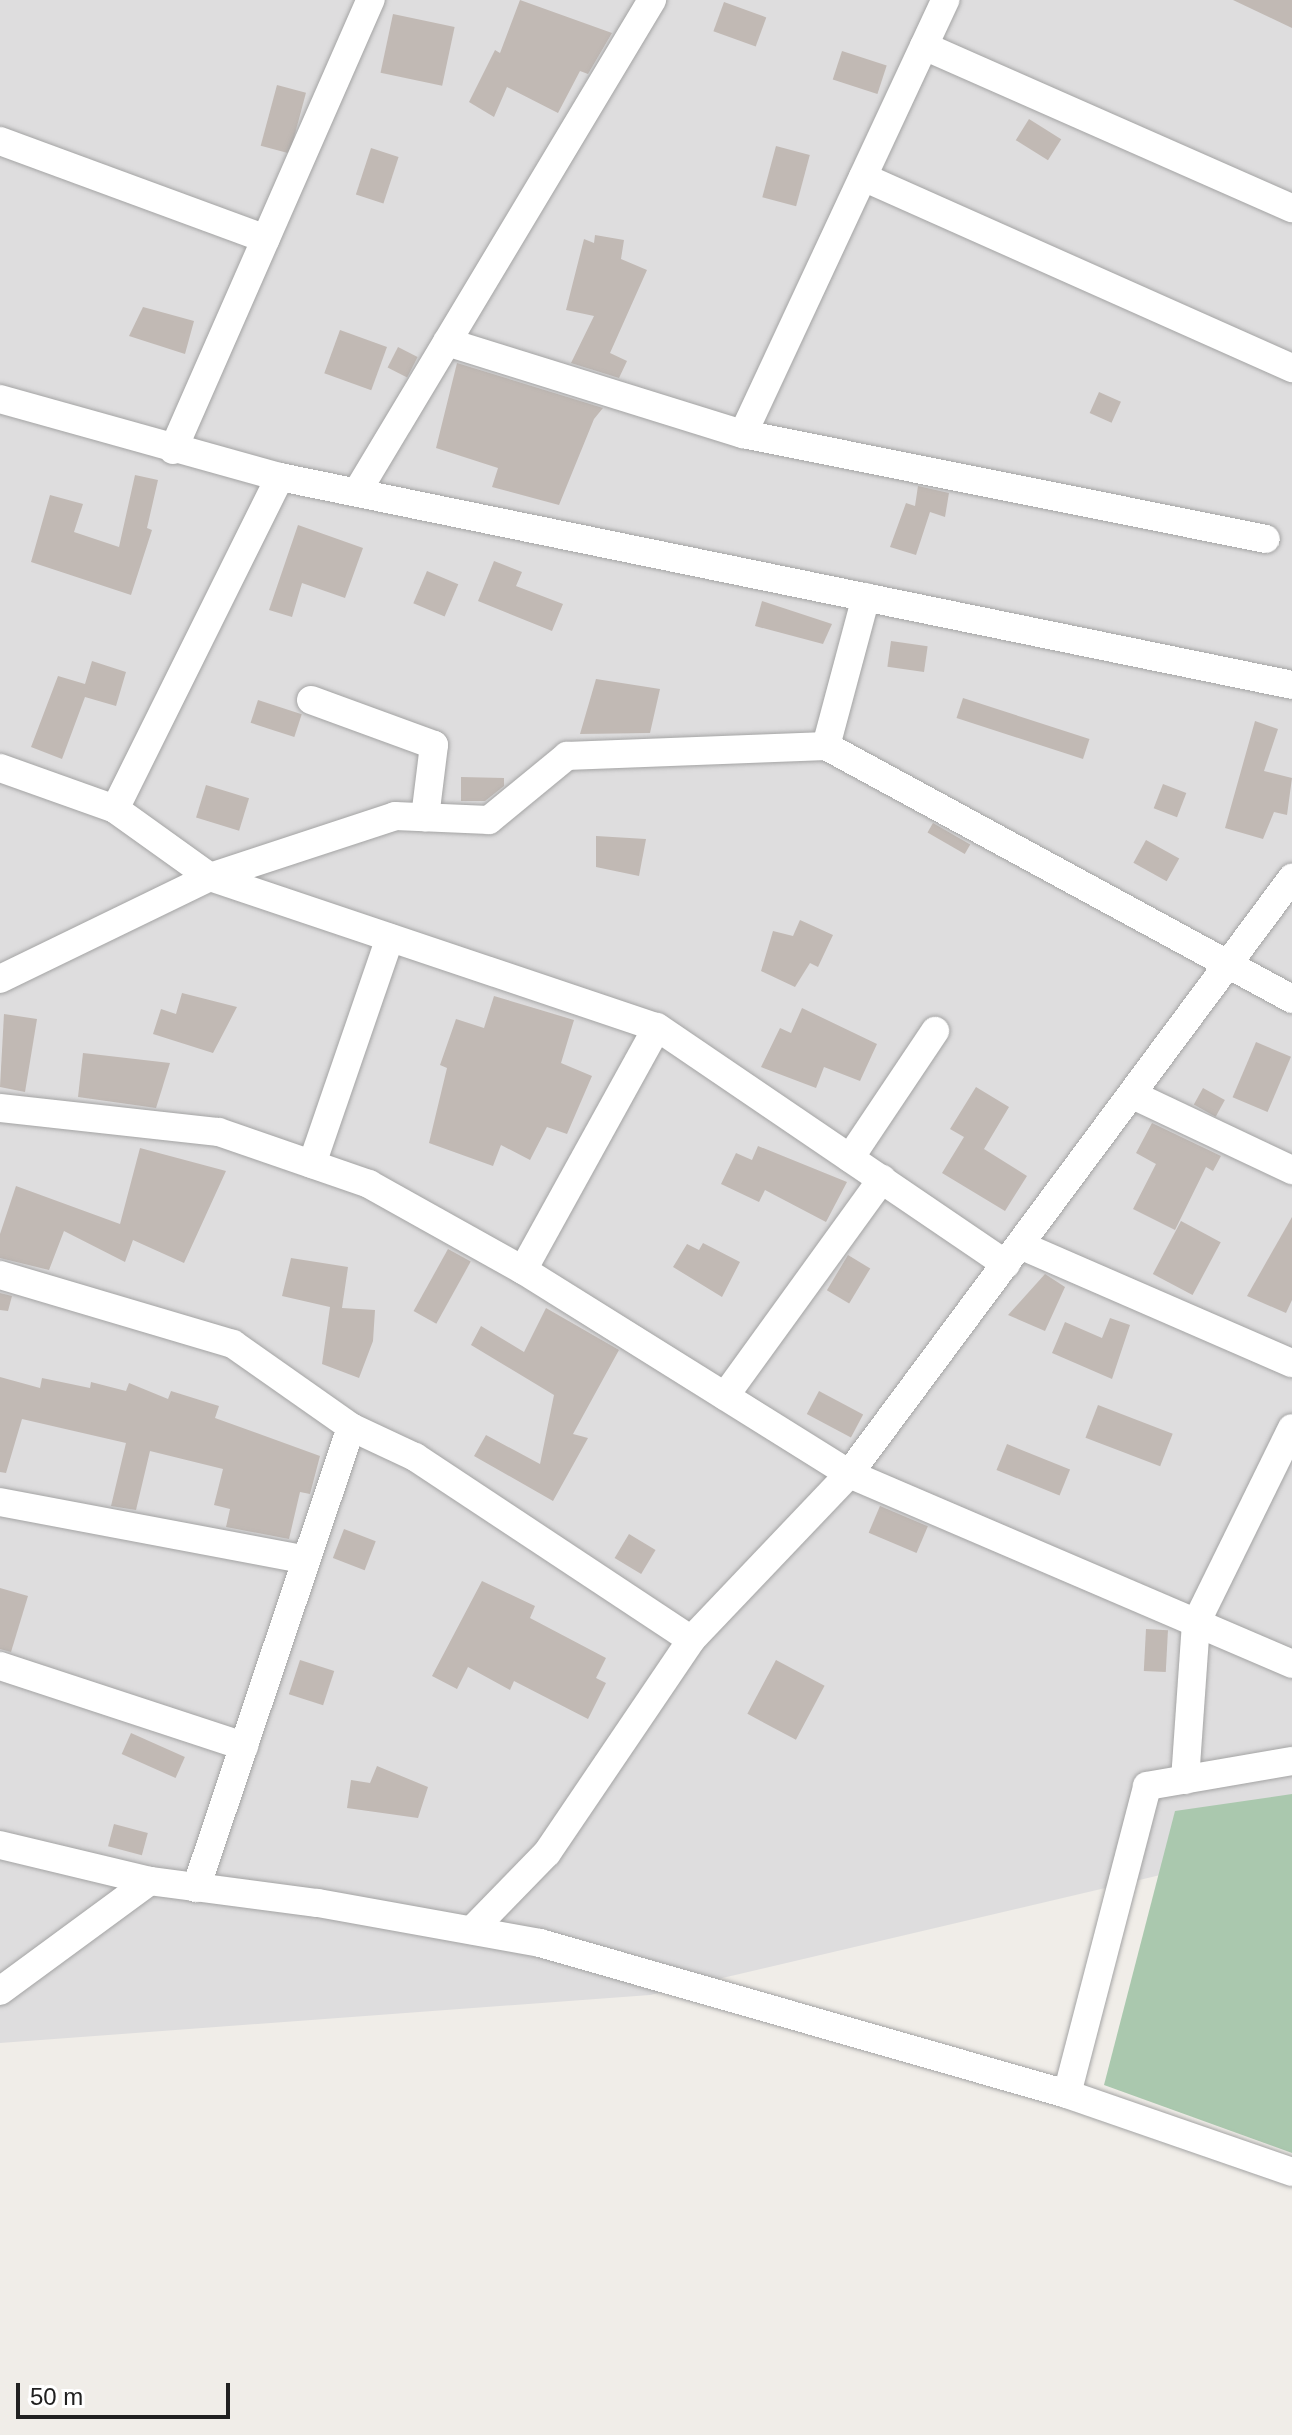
<!DOCTYPE html>
<style>
body{margin:0}
#map{position:relative;width:1292px;height:2435px;overflow:hidden;background:#f0ede8;font-family:Helvetica,sans-serif}
div>[style]{position:absolute}
[style*='--x']{left:calc(var(--x)*1px);top:calc(var(--y)*1px);width:calc(var(--w)*1px);rotate:calc(var(--a)*1deg)}
.residential>*{inset:0;background:#deddde}
.cemetery>*{inset:0;background:#aac8ae}
.building>*{inset:0;background:#c1b9b4;transform-origin:0 0}
.roads{filter:drop-shadow(0 0 2px #a4a4a4) drop-shadow(0 0 2px #a4a4a4)}
.minor>*{height:28px;margin:-14px;padding:0 14px;transform-origin:14px;border-radius:14px;background:#fff}
span{translate:-50% -50%;white-space:nowrap;text-align:center;line-height:1.15;-webkit-text-stroke:7px #fff;paint-order:stroke}
.scale{position:absolute;left:16px;top:2383px;width:214px;height:36px;box-sizing:border-box;border:4px solid #202020;border-top:0;padding-left:10px;font-size:24px;line-height:28px;white-space:nowrap;color:#202020;-webkit-text-stroke:6px #fff;paint-order:stroke}
</style>
<div id="map">
<div class="residential">
<div style="clip-path:polygon(0 0,1292px 0,1292px 1844px,650px 1995px,0 2043px)"></div>
</div>
<div class="cemetery">
<div style="clip-path:polygon(1292px 1794px,1292px 2153px,1104px 2085px,1175px 1811px)"></div>
</div>
<div class="building">
<div style="clip-path:polygon(520px 0,612px 33px,588px 74px,580px 71px,558px 113px,507px 87px,494px 117px,469px 102px,495px 50px,500px 53px)"></div>
<div style="clip-path:polygon(1233px 0,1292px 0,1292px 28px)"></div>
<div style="left:724px;top:2px;width:45px;height:31px;rotate:20deg"></div>
<div style="left:393px;top:14px;width:63px;height:60px;rotate:12deg"></div>
<div style="left:842px;top:51px;width:47px;height:30px;rotate:18deg"></div>
<div style="left:277px;top:85px;width:30px;height:63px;rotate:15deg"></div>
<div style="left:1029px;top:119px;width:38px;height:25px;rotate:32deg"></div>
<div style="left:776px;top:146px;width:35px;height:53px;rotate:15deg"></div>
<div style="left:371px;top:148px;width:29px;height:49px;rotate:18deg"></div>
<div style="clip-path:polygon(595px 235px,624px 240px,621px 259px,647px 270px,610px 353px,627px 361px,619px 378px,571px 363px,594px 316px,566px 310px,584px 239px,594px 243px)"></div>
<div style="clip-path:polygon(143px 307px,194px 321px,185px 354px,129px 336px)"></div>
<div style="left:340px;top:330px;width:50px;height:46px;rotate:20deg"></div>
<div style="left:398px;top:347px;width:22px;height:23px;rotate:27deg"></div>
<div style="clip-path:polygon(457px 363px,603px 408px,594px 419px,559px 505px,492px 487px,498px 468px,436px 448px)"></div>
<div style="left:1099px;top:392px;width:24px;height:23px;rotate:24deg"></div>
<div style="clip-path:polygon(135px 475px,158px 480px,147px 528px,152px 530px,131px 595px,31px 562px,50px 495px,83px 504px,74px 532px,119px 547px)"></div>
<div style="clip-path:polygon(918px 486px,949px 493px,945px 517px,930px 512px,916px 555px,890px 547px,906px 503px,915px 506px)"></div>
<div style="clip-path:polygon(298px 525px,363px 548px,345px 598px,302px 583px,292px 617px,269px 610px)"></div>
<div style="clip-path:polygon(494px 561px,522px 572px,516px 586px,563px 604px,552px 631px,478px 601px)"></div>
<div style="left:427px;top:571px;width:34px;height:35px;rotate:23deg"></div>
<div style="clip-path:polygon(762px 601px,832px 624px,823px 644px,755px 626px)"></div>
<div style="left:891px;top:641px;width:37px;height:26px;rotate:8deg"></div>
<div style="clip-path:polygon(92px 661px,126px 672px,116px 706px,85px 697px,62px 759px,31px 747px,58px 676px,85px 684px)"></div>
<div style="clip-path:polygon(596px 679px,660px 689px,650px 733px,580px 734px)"></div>
<div style="left:963px;top:698px;width:133px;height:21px;rotate:18deg"></div>
<div style="left:258px;top:700px;width:46px;height:24px;rotate:18deg"></div>
<div style="clip-path:polygon(1255px 721px,1278px 729px,1264px 771px,1292px 778px,1287px 815px,1274px 812px,1263px 839px,1225px 828px)"></div>
<div style="clip-path:polygon(461px 777px,504px 778px,504px 786px,485px 801px,461px 801px)"></div>
<div style="left:1163px;top:784px;width:25px;height:26px;rotate:21deg"></div>
<div style="left:206px;top:785px;width:45px;height:34px;rotate:17deg"></div>
<div style="left:933px;top:823px;width:43px;height:11px;rotate:30deg"></div>
<div style="clip-path:polygon(596px 836px,646px 839px,639px 876px,596px 867px)"></div>
<div style="left:1146px;top:840px;width:38px;height:26px;rotate:29deg"></div>
<div style="clip-path:polygon(800px 920px,833px 935px,818px 967px,810px 963px,795px 987px,761px 971px,773px 931px,793px 936px)"></div>
<div style="clip-path:polygon(182px 993px,237px 1007px,213px 1053px,153px 1034px,161px 1009px,176px 1014px)"></div>
<div style="clip-path:polygon(494px 996px,574px 1020px,561px 1063px,592px 1076px,567px 1134px,547px 1127px,530px 1160px,501px 1145px,493px 1166px,429px 1143px,447px 1068px,440px 1065px,456px 1019px,484px 1028px)"></div>
<div style="clip-path:polygon(802px 1008px,877px 1044px,860px 1081px,824px 1067px,816px 1088px,761px 1067px,780px 1028px,791px 1033px)"></div>
<div style="clip-path:polygon(4px 1014px,37px 1019px,25px 1092px,0 1087px)"></div>
<div style="left:1256px;top:1042px;width:38px;height:60px;rotate:23deg"></div>
<div style="clip-path:polygon(83px 1053px,170px 1063px,156px 1108px,78px 1097px)"></div>
<div style="clip-path:polygon(976px 1087px,1009px 1107px,984px 1149px,1027px 1176px,1005px 1211px,942px 1173px,964px 1137px,950px 1129px)"></div>
<div style="left:1203px;top:1088px;width:25px;height:19px;rotate:29deg"></div>
<div style="clip-path:polygon(1152px 1123px,1221px 1156px,1213px 1171px,1206px 1167px,1175px 1230px,1133px 1209px,1156px 1164px,1136px 1153px)"></div>
<div style="clip-path:polygon(758px 1146px,847px 1182px,826px 1222px,765px 1190px,759px 1202px,721px 1184px,736px 1153px,752px 1160px)"></div>
<div style="clip-path:polygon(140px 1148px,226px 1171px,184px 1263px,133px 1240px,125px 1262px,64px 1231px,49px 1270px,0 1258px,0 1234px,16px 1186px,120px 1224px)"></div>
<div style="clip-path:polygon(1292px 1217px,1292px 1300px,1286px 1313px,1247px 1296px)"></div>
<div style="left:1181px;top:1221px;width:45px;height:60px;rotate:28deg"></div>
<div style="clip-path:polygon(703px 1243px,740px 1262px,722px 1297px,673px 1267px,687px 1244px,699px 1250px)"></div>
<div style="left:448px;top:1249px;width:26px;height:71px;rotate:29deg"></div>
<div style="left:848px;top:1255px;width:26px;height:41px;rotate:31deg"></div>
<div style="clip-path:polygon(291px 1258px,348px 1267px,342px 1308px,375px 1310px,373px 1341px,359px 1378px,322px 1364px,330px 1307px,282px 1296px)"></div>
<div style="clip-path:polygon(1045px 1274px,1065px 1287px,1045px 1331px,1008px 1315px)"></div>
<div style="clip-path:polygon(0 1293px,12px 1296px,8px 1311px,0 1310px)"></div>
<div style="clip-path:polygon(546px 1308px,619px 1350px,573px 1434px,588px 1438px,553px 1501px,474px 1456px,486px 1435px,540px 1464px,554px 1395px,471px 1345px,481px 1326px,524px 1352px)"></div>
<div style="clip-path:polygon(1110px 1318px,1130px 1325px,1112px 1379px,1052px 1353px,1065px 1322px,1102px 1338px)"></div>
<div style="clip-path:polygon(0 1377px,40px 1388px,42px 1378px,90px 1388px,91px 1382px,126px 1391px,129px 1383px,168px 1399px,171px 1391px,219px 1406px,215px 1418px,320px 1456px,310px 1494px,300px 1492px,289px 1539px,226px 1527px,230px 1509px,214px 1505px,223px 1469px,150px 1451px,136px 1510px,111px 1506px,126px 1443px,22px 1419px,6px 1473px,0 1472px)"></div>
<div style="left:819px;top:1391px;width:50px;height:26px;rotate:28deg"></div>
<div style="left:1098px;top:1405px;width:80px;height:35px;rotate:21deg"></div>
<div style="left:1007px;top:1444px;width:68px;height:28px;rotate:22deg"></div>
<div style="left:880px;top:1506px;width:52px;height:29px;rotate:23deg"></div>
<div style="left:344px;top:1529px;width:34px;height:31px;rotate:21deg"></div>
<div style="left:629px;top:1534px;width:31px;height:28px;rotate:31deg"></div>
<div style="clip-path:polygon(482px 1581px,535px 1606px,530px 1618px,606px 1658px,596px 1678px,606px 1683px,588px 1719px,514px 1681px,510px 1690px,468px 1667px,457px 1689px,432px 1676px)"></div>
<div style="clip-path:polygon(0 1588px,28px 1596px,11px 1652px,0 1649px)"></div>
<div style="left:1146px;top:1629px;width:22px;height:42px;rotate:3deg"></div>
<div style="left:300px;top:1660px;width:36px;height:36px;rotate:18deg"></div>
<div style="left:776px;top:1660px;width:55px;height:61px;rotate:28deg"></div>
<div style="left:131px;top:1733px;width:59px;height:23px;rotate:24deg"></div>
<div style="clip-path:polygon(377px 1766px,428px 1787px,418px 1818px,347px 1808px,351px 1780px,370px 1783px)"></div>
<div style="left:114px;top:1824px;width:35px;height:23px;rotate:15deg"></div>
</div>
<div class="roads">
<div class="minor">
<div style="--x:924;--y:46;--w:402;--a:23.8"></div>
<div style="--x:0;--y:141;--w:283;--a:20.2"></div>
<div style="--x:863;--y:177;--w:470;--a:24"></div>
<div style="--x:447;--y:342;--w:310;--a:17.3"></div>
<div style="--x:743;--y:434;--w:533;--a:11.35"></div>
<div style="--x:0;--y:399;--w:291;--a:15.6"></div>
<div style="--x:280;--y:477;--w:1033;--a:11.61"></div>
<div style="--x:743;--y:434;--w:479;--a:-65"></div>
<div style="--x:173;--y:450;--w:492;--a:-66.3"></div>
<div style="--x:357;--y:492;--w:574;--a:-59.05"></div>
<div style="--x:311;--y:700;--w:131;--a:20.1"></div>
<div style="--x:434;--y:745;--w:73;--a:97.1"></div>
<div style="--x:826;--y:746;--w:154;--a:-75"></div>
<div style="--x:0;--y:768;--w:122;--a:19.6"></div>
<div style="--x:115;--y:809;--w:117;--a:35.6"></div>
<div style="--x:210;--y:877;--w:471;--a:18.6"></div>
<div style="--x:657;--y:1027;--w:422;--a:34.2"></div>
<div style="--x:115;--y:809;--w:371;--a:-63.6"></div>
<div style="--x:0;--y:979;--w:233;--a:-25.9"></div>
<div style="--x:210;--y:877;--w:195;--a:-18.2"></div>
<div style="--x:395;--y:816;--w:94;--a:2.4"></div>
<div style="--x:489;--y:820;--w:101;--a:-39.4"></div>
<div style="--x:567;--y:756;--w:259;--a:-2.2"></div>
<div style="--x:826;--y:746;--w:530;--a:28.5"></div>
<div style="--x:1133;--y:1095;--w:176;--a:25.3"></div>
<div style="--x:0;--y:1108;--w:220;--a:6.3"></div>
<div style="--x:219;--y:1132;--w:159;--a:19.1"></div>
<div style="--x:369;--y:1184;--w:176;--a:29.2"></div>
<div style="--x:523;--y:1270;--w:385;--a:32"></div>
<div style="--x:849;--y:1474;--w:482;--a:23.2"></div>
<div style="--x:850;--y:1158;--w:153;--a:-56.2"></div>
<div style="--x:312;--y:1164;--w:239;--a:-71"></div>
<div style="--x:1020;--y:1245;--w:296;--a:23.5"></div>
<div style="--x:523;--y:1270;--w:277;--a:-61.1"></div>
<div style="--x:0;--y:1275;--w:243;--a:16.5"></div>
<div style="--x:233;--y:1344;--w:144;--a:35.1"></div>
<div style="--x:725;--y:1396;--w:268;--a:-54.1"></div>
<div style="--x:0;--y:1502;--w:311;--a:10.7"></div>
<div style="--x:0;--y:1666;--w:257;--a:18.2"></div>
<div style="--x:1185;--y:1780;--w:157;--a:-86"></div>
<div style="--x:1196;--y:1623;--w:217;--a:-63.8"></div>
<div style="--x:0;--y:1845;--w:154;--a:13.5"></div>
<div style="--x:150;--y:1881;--w:169;--a:7.5"></div>
<div style="--x:318;--y:1903;--w:226;--a:10.2"></div>
<div style="--x:540;--y:1943;--w:548;--a:15.99"></div>
<div style="--x:1067;--y:2094;--w:238;--a:19.1"></div>
<div style="--x:196;--y:1888;--w:486;--a:-71.4"></div>
<div style="--x:351;--y:1427;--w:71;--a:25.1"></div>
<div style="--x:415;--y:1457;--w:331;--a:33.5"></div>
<div style="--x:472;--y:1930;--w:107;--a:-45.8"></div>
<div style="--x:547;--y:1853;--w:257;--a:-55.9"></div>
<div style="--x:691;--y:1640;--w:229;--a:-46.4"></div>
<div style="--x:849;--y:1474;--w:743;--a:-53.38"></div>
<div style="--x:0;--y:1991;--w:186;--a:-36.3"></div>
<div style="--x:1067;--y:2094;--w:318;--a:-75.4"></div>
<div style="--x:1147;--y:1786;--w:147;--a:-9.8"></div>
</div>
</div>
<div class="scale">50 m</div>
</div>
